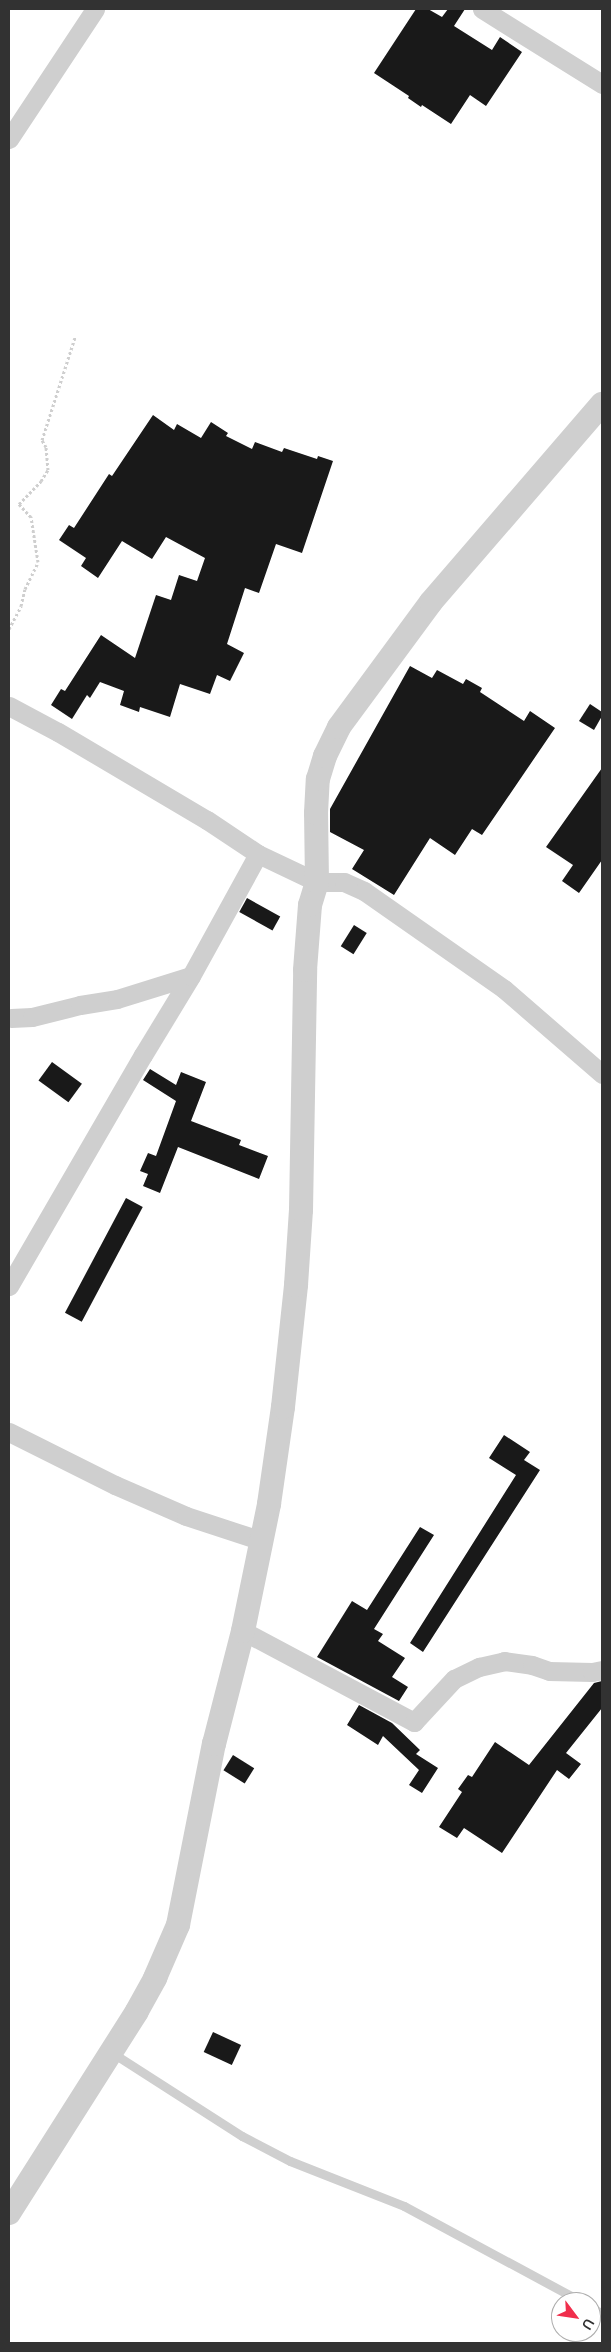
<!DOCTYPE html>
<style>
body{margin:0}
#map{position:relative;width:611px;height:2352px;overflow:hidden;background:#fff;font-family:Mulish,sans-serif}
div>[style]{position:absolute}
[style*='--x']{left:calc(var(--x)*1px);top:calc(var(--y)*1px);width:calc(var(--w)*1px);rotate:calc(var(--a)*1deg)}
.building>*{inset:0;background:#191919;transform-origin:0 0}
.path>*{height:3px;margin-top:-1.5px;transform-origin:0;background:repeating-linear-gradient(90deg,#cfcfcf 0 2.5px,transparent 0 5px)}
.service>*{height:9px;margin:-4.5px;padding:0 4.5px;transform-origin:4.5px;border-radius:4.5px;background:#cfcfcf}
.minor>*{height:19px;margin:-9.5px;padding:0 9.5px;transform-origin:9.5px;border-radius:9.5px;background:#cfcfcf}
.tertiary>*{height:24px;margin:-12px;padding:0 12px;transform-origin:12px;border-radius:12px;background:#cfcfcf}
span{translate:-50% -50%;white-space:nowrap;text-align:center;line-height:1.15;-webkit-text-stroke:5px #fff;paint-order:stroke}
.frame{position:absolute;inset:0;border:10px solid #323232;pointer-events:none}
.north{position:absolute;left:551px;top:2292px;width:50px;height:50px;box-sizing:border-box;background:#fff;border:1px solid #adadad;border-radius:50%;rotate:121deg;font-size:14px;font-weight:700;line-height:20px;text-align:center;color:#323232}
.north::after{content:'';display:block;margin:auto;width:18px;height:22px;background:#f02e4c;clip-path:polygon(50% 0,100% 100%,50% 72%,0 100%)}
</style>
<div id="map">
<div class="building">
<div style="clip-path:polygon(416px 9px,428px 9px,442px 17px,448px 9px,465px 9px,454px 26px,492px 50px,500px 37px,522px 52px,486px 106px,470px 95px,451px 124px,422px 105px,421px 107px,408px 98px,409px 96px,374px 73px)"></div>
<div style="clip-path:polygon(153px 415px,174px 430px,177px 424px,201px 438px,211px 422px,228px 433px,226px 436px,252px 449px,255px 442px,282px 452px,284px 448px,317px 459px,318px 456px,333px 461px,302px 553px,276px 544px,259px 593px,245px 588px,227px 644px,244px 653px,230px 681px,217px 675px,210px 694px,180px 684px,170px 717px,140px 707px,139px 712px,120px 705px,124px 691px,100px 682px,90px 698px,87px 695px,72px 719px,51px 705px,61px 689px,65px 691px,101px 635px,135px 658px,156px 595px,171px 600px,179px 575px,197px 581px,205px 558px,166px 537px,152px 559px,122px 541px,98px 578px,81px 566px,86px 558px,59px 540px,69px 525px,74px 528px,109px 474px,112px 476px)"></div>
<div style="clip-path:polygon(410px 666px,432px 678px,437px 670px,463px 684px,466px 679px,482px 688px,480px 692px,524px 721px,530px 711px,555px 728px,482px 835px,472px 829px,455px 855px,430px 838px,394px 895px,352px 869px,364px 850px,330px 832px,330px 809px)"></div>
<div style="clip-path:polygon(590px 704px,602px 712px,602px 716px,594px 730px,579px 721px)"></div>
<div style="clip-path:polygon(602px 768px,602px 860px,579px 893px,562px 881px,573px 865px,546px 847px)"></div>
<div style="left:247px;top:898px;width:38px;height:16px;rotate:29deg"></div>
<div style="left:354px;top:925px;width:15px;height:25px;rotate:32deg"></div>
<div style="left:52px;top:1062px;width:37px;height:23px;rotate:36deg"></div>
<div style="clip-path:polygon(150px 1069px,176px 1085px,181px 1072px,206px 1082px,191px 1121px,241px 1140px,239px 1145px,268px 1156px,259px 1179px,178px 1147px,160px 1193px,143px 1186px,148px 1174px,140px 1171px,148px 1153px,156px 1156px,176px 1101px,143px 1080px)"></div>
<div style="left:126px;top:1198px;width:19px;height:130px;rotate:28deg"></div>
<div style="clip-path:polygon(504px 1435px,530px 1452px,524px 1460px,540px 1470px,423px 1652px,410px 1643px,516px 1475px,489px 1458px)"></div>
<div style="clip-path:polygon(420px 1527px,434px 1535px,374px 1629px,383px 1634px,378px 1641px,405px 1658px,392px 1677px,408px 1687px,399px 1701px,317px 1657px,352px 1601px,367px 1610px)"></div>
<div style="clip-path:polygon(602px 1681px,602px 1708px,566px 1753px,581px 1764px,569px 1779px,557px 1770px,502px 1853px,464px 1828px,457px 1838px,439px 1827px,462px 1792px,458px 1789px,468px 1775px,472px 1777px,495px 1742px,529px 1765px,594px 1683px)"></div>
<div style="clip-path:polygon(359px 1705px,392px 1723px,420px 1750px,416px 1754px,438px 1768px,422px 1793px,409px 1785px,419px 1770px,383px 1736px,378px 1745px,347px 1725px)"></div>
<div style="left:233px;top:1755px;width:25px;height:18px;rotate:32deg"></div>
<div style="left:213px;top:2032px;width:31px;height:22px;rotate:25deg"></div>
</div>
<div class="path">
<div style="--x:9;--y:629;--w:26;--a:-62"></div>
<div style="--x:21;--y:606;--w:17;--a:-77"></div>
<div style="--x:25;--y:589;--w:30;--a:-64"></div>
<div style="--x:38;--y:562;--w:46;--a:-98.8"></div>
<div style="--x:31;--y:517;--w:18;--a:-133"></div>
<div style="--x:19;--y:504;--w:32;--a:-46"></div>
<div style="--x:41;--y:481;--w:13;--a:-58"></div>
<div style="--x:48;--y:470;--w:23;--a:-95"></div>
<div style="--x:46;--y:447;--w:8;--a:-120"></div>
<div style="--x:42;--y:440;--w:108;--a:-72.2"></div>
</div>
<div class="service">
<div style="--x:111;--y:2052;--w:156;--a:32.7"></div>
<div style="--x:242;--y:2136;--w:54;--a:27.5"></div>
<div style="--x:290;--y:2161;--w:123;--a:21.5"></div>
<div style="--x:404;--y:2206;--w:202;--a:28.3"></div>
<div style="--x:591;--y:2307;--w:13;--a:32"></div>
</div>
<div class="minor">
<div style="--x:482;--y:9;--w:142;--a:32"></div>
<div style="--x:9;--y:139;--w:156;--a:-56.5"></div>
<div style="--x:9;--y:706;--w:55;--a:28"></div>
<div style="--x:58;--y:732;--w:173;--a:30.6"></div>
<div style="--x:207;--y:820;--w:61;--a:33.7"></div>
<div style="--x:258;--y:854;--w:65;--a:25.4"></div>
<div style="--x:317;--y:882;--w:27;--a:0"></div>
<div style="--x:344;--y:882;--w:22;--a:24"></div>
<div style="--x:364;--y:891;--w:171;--a:35"></div>
<div style="--x:504;--y:989;--w:130;--a:40.9"></div>
<div style="--x:11;--y:1018;--w:21;--a:-3"></div>
<div style="--x:32;--y:1017;--w:49;--a:-14"></div>
<div style="--x:80;--y:1005;--w:37;--a:-9"></div>
<div style="--x:117;--y:999;--w:77;--a:-17.3"></div>
<div style="--x:9;--y:1286;--w:267;--a:-59.9"></div>
<div style="--x:143;--y:1055;--w:92;--a:-58.7"></div>
<div style="--x:191;--y:976;--w:139;--a:-61.2"></div>
<div style="--x:9;--y:1432;--w:119;--a:26.6"></div>
<div style="--x:115;--y:1485;--w:77;--a:23.6"></div>
<div style="--x:186;--y:1516;--w:80;--a:18.2"></div>
<div style="--x:243;--y:1631;--w:194;--a:28"></div>
<div style="--x:414;--y:1722;--w:59;--a:-47.1"></div>
<div style="--x:454;--y:1679;--w:28;--a:-26"></div>
<div style="--x:479;--y:1667;--w:26;--a:-13"></div>
<div style="--x:504;--y:1661;--w:28;--a:8"></div>
<div style="--x:532;--y:1665;--w:18;--a:19"></div>
<div style="--x:549;--y:1671;--w:43;--a:1.3"></div>
<div style="--x:592;--y:1672;--w:10;--a:-11"></div>
</div>
<div class="tertiary">
<div style="--x:9;--y:2213;--w:239;--a:-57.6"></div>
<div style="--x:137;--y:2011;--w:38;--a:-61"></div>
<div style="--x:155;--y:1978;--w:58;--a:-66.5"></div>
<div style="--x:178;--y:1925;--w:185;--a:-78.8"></div>
<div style="--x:214;--y:1744;--w:117;--a:-75.6"></div>
<div style="--x:243;--y:1631;--w:130;--a:-78.4"></div>
<div style="--x:269;--y:1504;--w:98;--a:-81.8"></div>
<div style="--x:283;--y:1407;--w:123;--a:-83.9"></div>
<div style="--x:296;--y:1285;--w:75;--a:-86.2"></div>
<div style="--x:301;--y:1210;--w:240;--a:-89"></div>
<div style="--x:305;--y:970;--w:65;--a:-85.6"></div>
<div style="--x:310;--y:905;--w:24;--a:-73"></div>
<div style="--x:317;--y:882;--w:69;--a:-90.8"></div>
<div style="--x:316;--y:813;--w:34;--a:-87"></div>
<div style="--x:318;--y:779;--w:24;--a:-73"></div>
<div style="--x:325;--y:756;--w:32;--a:-64"></div>
<div style="--x:339;--y:727;--w:155;--a:-53.6"></div>
<div style="--x:431;--y:602;--w:262;--a:-49.2"></div>
</div>
<div class="frame"></div>
<div class="north">U</div>
</div>
